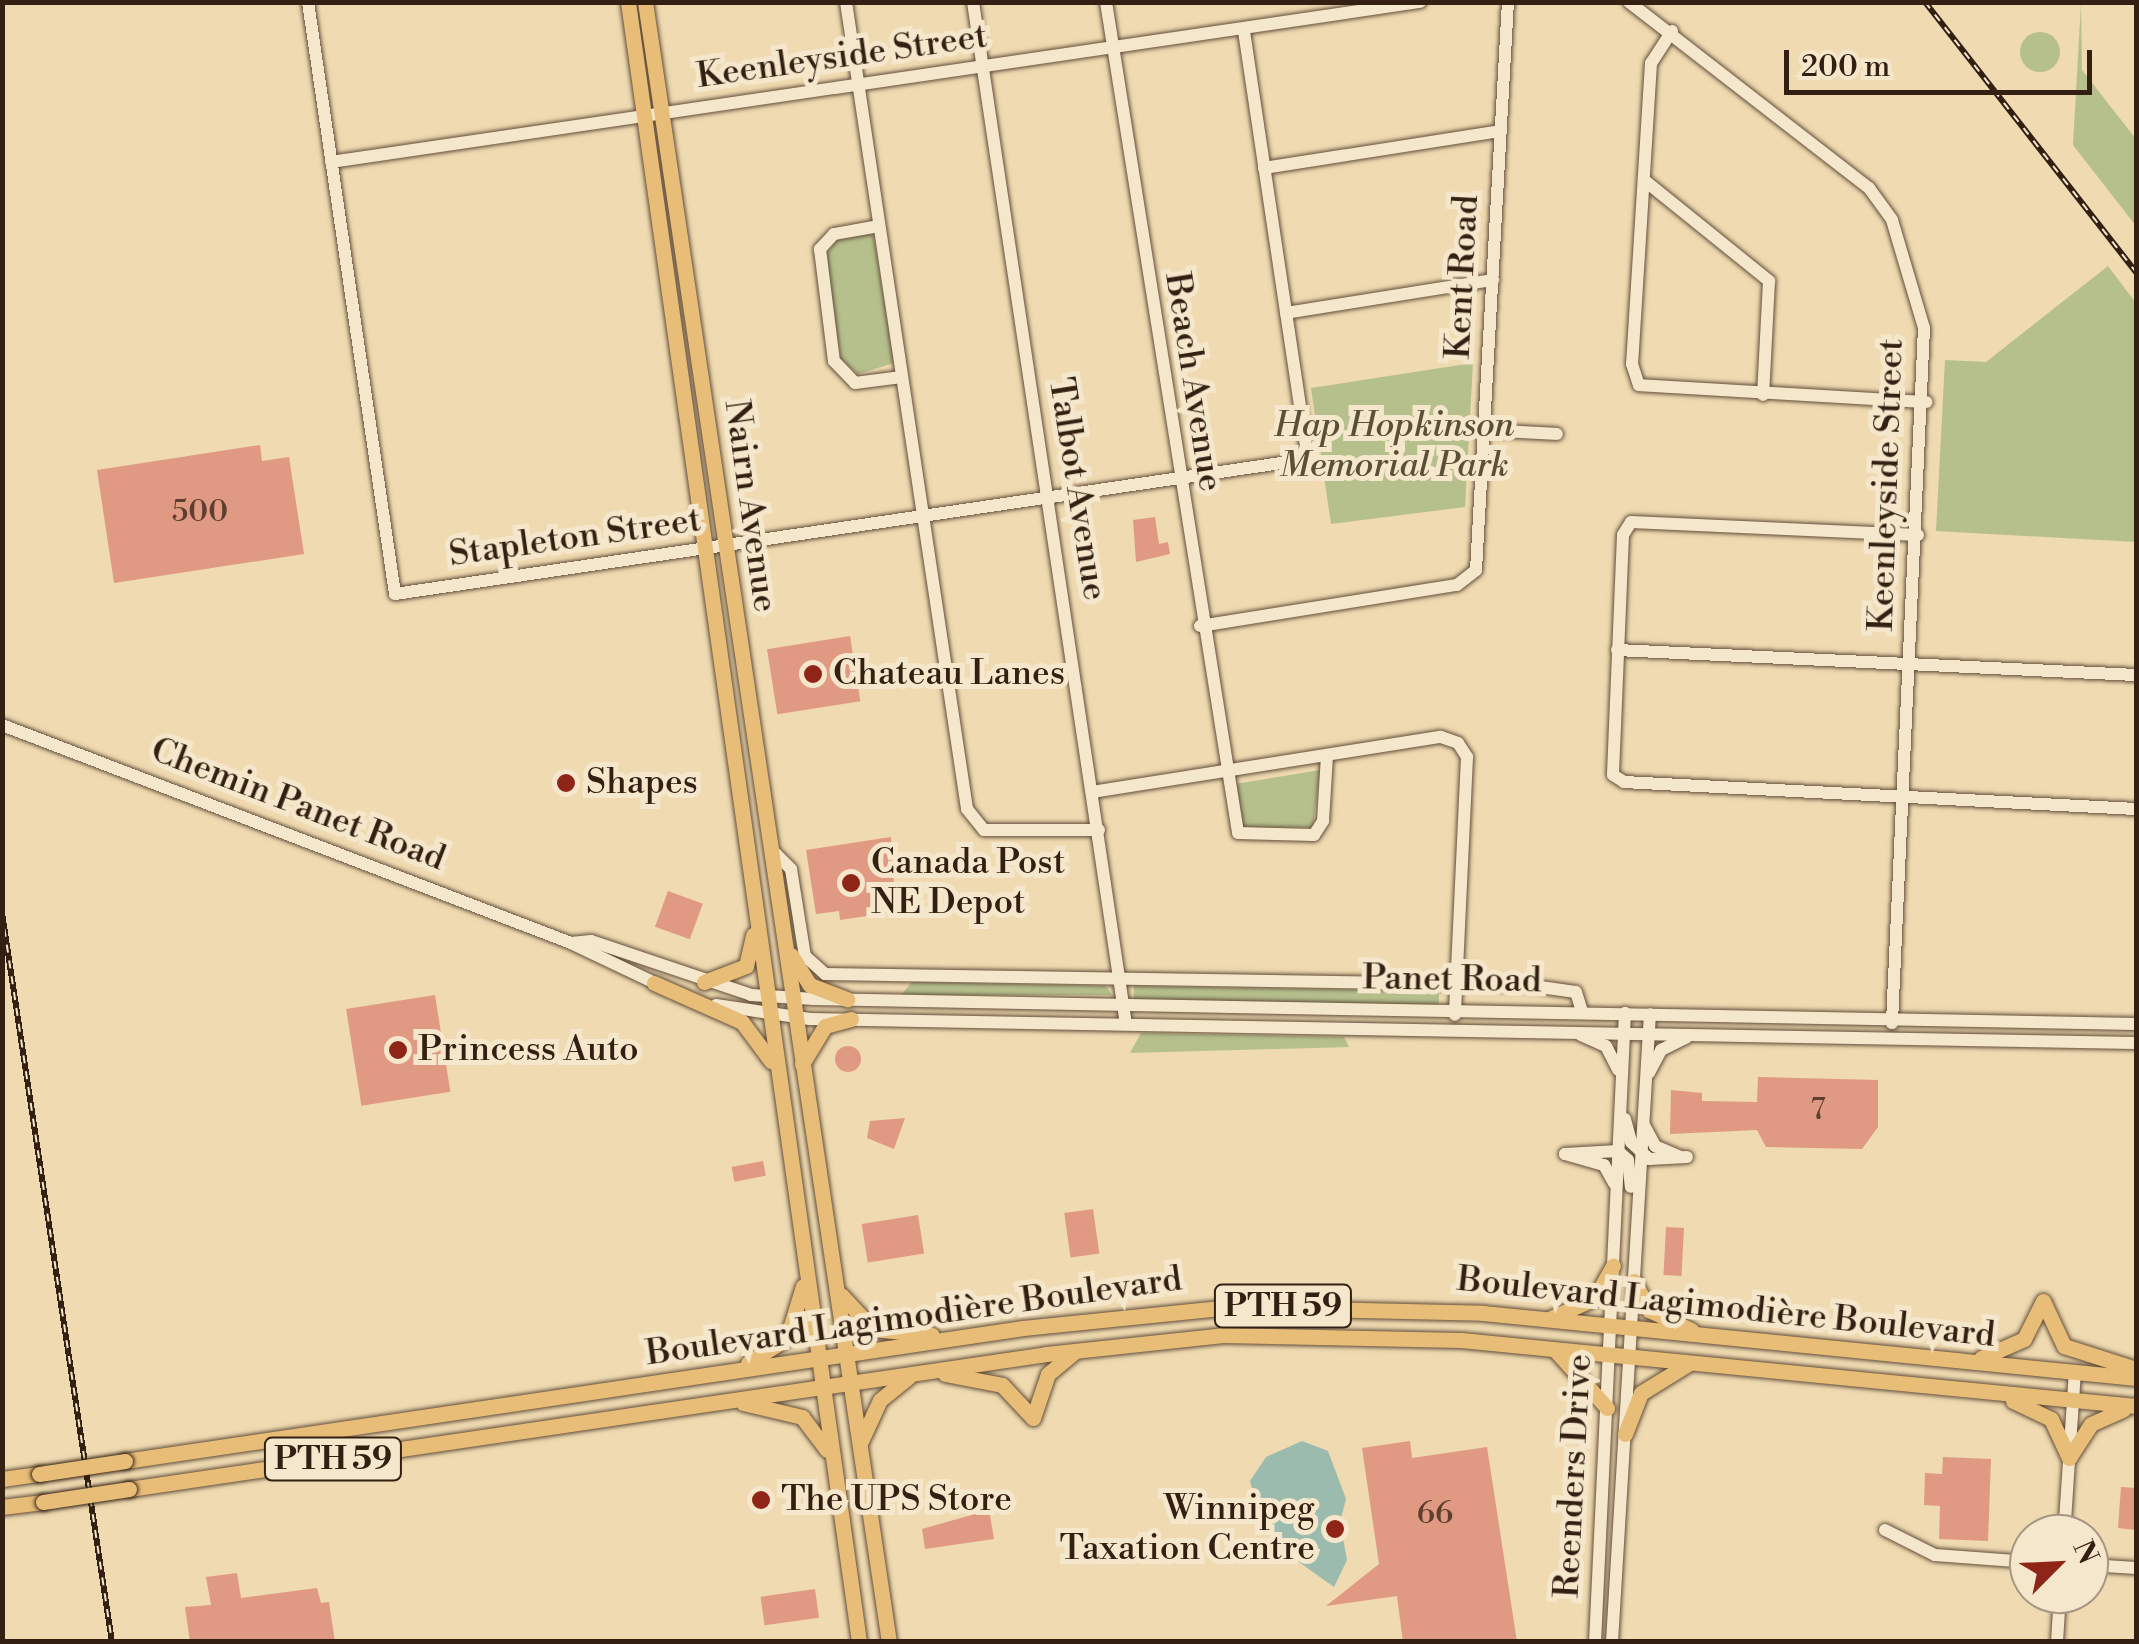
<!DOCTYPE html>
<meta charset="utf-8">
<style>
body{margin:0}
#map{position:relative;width:2139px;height:1644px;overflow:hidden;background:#efdab1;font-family:"Libre Bodoni",serif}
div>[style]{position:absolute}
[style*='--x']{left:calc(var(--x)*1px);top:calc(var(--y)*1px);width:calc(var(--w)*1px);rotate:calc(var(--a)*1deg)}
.green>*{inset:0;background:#b6c08d;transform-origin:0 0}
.round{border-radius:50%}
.water>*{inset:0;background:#9abbad}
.building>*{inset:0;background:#e09982;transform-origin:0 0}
.roads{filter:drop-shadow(0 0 2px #624e3a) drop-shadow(0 0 2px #624e3a)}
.minor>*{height:12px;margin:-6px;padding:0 6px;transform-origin:6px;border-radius:6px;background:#f5e7cc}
.major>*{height:15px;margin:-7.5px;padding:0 7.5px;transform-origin:7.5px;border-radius:7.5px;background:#e8bd78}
.rail>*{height:6px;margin-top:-3px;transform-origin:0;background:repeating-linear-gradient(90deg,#f5e7cc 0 8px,#332012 0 16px);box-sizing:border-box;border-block:2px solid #332012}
.bridges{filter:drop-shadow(0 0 2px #332012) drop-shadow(0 0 2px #332012)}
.major-bridge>*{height:15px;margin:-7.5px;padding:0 7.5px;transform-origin:7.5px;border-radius:7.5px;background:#e8bd78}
.dots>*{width:28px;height:28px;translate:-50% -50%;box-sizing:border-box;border:5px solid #f5e7cc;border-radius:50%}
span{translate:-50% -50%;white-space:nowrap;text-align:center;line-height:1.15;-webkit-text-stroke:10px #f5e7cc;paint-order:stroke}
.number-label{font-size:30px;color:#5e3e2e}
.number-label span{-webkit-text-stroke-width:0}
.shield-label span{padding:2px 8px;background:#f5e7cc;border:2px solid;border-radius:8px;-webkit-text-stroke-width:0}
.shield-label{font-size:32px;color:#332012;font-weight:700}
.street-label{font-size:35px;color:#332012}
.park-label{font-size:35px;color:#5a5037;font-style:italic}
.poi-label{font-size:35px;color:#332012}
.left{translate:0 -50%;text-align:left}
.right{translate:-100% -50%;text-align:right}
.frame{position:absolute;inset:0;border:5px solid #332012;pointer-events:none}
.north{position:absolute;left:2009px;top:1514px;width:100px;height:100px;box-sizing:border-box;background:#f5e7cc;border:2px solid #a79782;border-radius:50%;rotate:66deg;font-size:28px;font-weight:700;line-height:40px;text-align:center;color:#332012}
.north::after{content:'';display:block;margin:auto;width:35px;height:45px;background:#8f2418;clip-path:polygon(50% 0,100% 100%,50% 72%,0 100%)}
.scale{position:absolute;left:1784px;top:50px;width:308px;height:45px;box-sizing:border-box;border:5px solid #332012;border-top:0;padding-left:12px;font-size:30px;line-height:35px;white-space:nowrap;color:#332012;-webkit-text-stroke:8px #f5e7cc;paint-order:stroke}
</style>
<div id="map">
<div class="green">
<div style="clip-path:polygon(2081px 3px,2082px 70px,2136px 139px,2136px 226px,2073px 145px)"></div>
<div class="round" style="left:2020px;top:32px;width:40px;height:40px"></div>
<div style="clip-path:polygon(867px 232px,874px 237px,894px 363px,858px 374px,841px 359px,825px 257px,839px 236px)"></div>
<div style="clip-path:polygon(2108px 266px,2136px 303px,2136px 542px,1936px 531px,1945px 360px,1986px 362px)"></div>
<div style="clip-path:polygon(1473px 363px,1465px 507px,1331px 524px,1311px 388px)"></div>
<div style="clip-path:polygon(1320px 770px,1313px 827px,1241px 828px,1229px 785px)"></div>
<div style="clip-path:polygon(912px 982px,1106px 986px,1112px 995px,901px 995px)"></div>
<div style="left:1134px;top:986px;width:305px;height:16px;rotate:1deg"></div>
<div style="clip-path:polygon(1141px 1033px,1344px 1037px,1349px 1047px,1130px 1053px)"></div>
</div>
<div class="water">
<div style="clip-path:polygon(1302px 1441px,1328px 1451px,1346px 1499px,1340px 1522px,1347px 1560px,1334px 1587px,1289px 1555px,1257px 1509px,1250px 1481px,1266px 1457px)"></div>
</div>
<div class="building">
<div style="clip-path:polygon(260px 445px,262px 461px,289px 457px,304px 554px,114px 583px,97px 470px)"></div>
<div style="clip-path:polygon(1155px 517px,1159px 544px,1168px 542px,1170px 554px,1136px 562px,1133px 520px)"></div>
<div style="left:850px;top:636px;width:66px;height:84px;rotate:81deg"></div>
<div style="clip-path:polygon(891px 837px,895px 904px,886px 905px,887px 913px,840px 920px,839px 911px,816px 914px,806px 850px)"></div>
<div style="left:668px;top:891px;width:37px;height:38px;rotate:20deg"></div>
<div style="left:435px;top:995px;width:98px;height:90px;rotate:81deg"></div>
<div class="round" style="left:835px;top:1046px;width:26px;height:26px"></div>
<div style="clip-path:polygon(1758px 1077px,1878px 1080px,1878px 1127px,1862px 1149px,1766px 1147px,1757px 1130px,1670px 1134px,1671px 1090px,1702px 1093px,1702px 1101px,1757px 1102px)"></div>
<div style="clip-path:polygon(905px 1118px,894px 1149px,867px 1138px,870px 1121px)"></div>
<div style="left:763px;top:1161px;width:15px;height:32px;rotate:79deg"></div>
<div style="left:1093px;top:1209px;width:45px;height:29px;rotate:82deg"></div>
<div style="left:918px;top:1215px;width:39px;height:57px;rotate:81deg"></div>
<div style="left:1666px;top:1227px;width:18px;height:48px;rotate:3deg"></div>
<div style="clip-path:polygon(1410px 1441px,1412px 1458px,1487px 1447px,1517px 1642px,1403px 1642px,1397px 1596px,1326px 1606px,1379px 1564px,1362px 1448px)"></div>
<div style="clip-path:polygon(1943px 1457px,1991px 1459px,1988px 1541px,1939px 1539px,1940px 1506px,1924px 1505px,1925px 1473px,1942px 1474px)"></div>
<div style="clip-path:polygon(2121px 1487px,2136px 1488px,2136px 1530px,2118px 1528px)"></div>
<div style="clip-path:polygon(989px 1510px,994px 1539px,925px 1549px,922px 1529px)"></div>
<div style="clip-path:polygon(237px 1573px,241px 1598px,317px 1588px,321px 1603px,329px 1602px,335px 1642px,190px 1642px,185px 1607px,211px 1605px,206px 1577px)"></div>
<div style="left:815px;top:1589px;width:29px;height:55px;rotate:82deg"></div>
</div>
<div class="roads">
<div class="minor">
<div style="--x:308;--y:2;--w:598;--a:81.64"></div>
<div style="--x:395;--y:594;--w:916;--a:-8.41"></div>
<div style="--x:1301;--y:460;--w:15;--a:-70"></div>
<div style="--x:1306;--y:446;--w:422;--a:-98.5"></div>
<div style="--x:846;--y:2;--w:816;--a:81.47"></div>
<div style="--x:967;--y:809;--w:27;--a:51"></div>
<div style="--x:984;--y:830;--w:115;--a:0"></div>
<div style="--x:973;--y:2;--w:1033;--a:81.49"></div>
<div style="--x:1106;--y:2;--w:841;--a:80.97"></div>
<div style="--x:1238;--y:833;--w:76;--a:1.5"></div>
<div style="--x:1314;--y:835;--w:17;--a:-57"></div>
<div style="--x:1323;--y:821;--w:65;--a:-86.5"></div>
<div style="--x:1629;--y:2;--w:304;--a:37.8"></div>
<div style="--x:1869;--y:188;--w:39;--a:54"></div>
<div style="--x:1892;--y:220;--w:113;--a:73.5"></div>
<div style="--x:1924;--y:328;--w:696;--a:92.64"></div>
<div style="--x:1672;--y:31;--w:38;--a:123"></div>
<div style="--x:1651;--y:63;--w:302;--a:93.6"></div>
<div style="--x:1632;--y:364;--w:22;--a:72"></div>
<div style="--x:1639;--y:385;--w:288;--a:3.4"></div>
<div style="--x:331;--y:162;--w:1101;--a:-8.36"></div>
<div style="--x:1264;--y:168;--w:240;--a:-8.9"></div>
<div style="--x:1644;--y:180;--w:161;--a:38.9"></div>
<div style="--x:1769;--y:281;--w:114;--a:93"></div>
<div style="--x:879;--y:226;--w:46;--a:169.9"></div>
<div style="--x:834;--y:234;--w:21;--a:133"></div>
<div style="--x:820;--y:249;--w:113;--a:82.9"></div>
<div style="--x:834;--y:361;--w:30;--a:46"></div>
<div style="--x:855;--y:383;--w:47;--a:-7.3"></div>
<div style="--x:1286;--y:313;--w:210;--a:-9.1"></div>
<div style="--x:1485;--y:430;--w:72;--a:3.2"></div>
<div style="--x:1918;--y:535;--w:287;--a:-177.4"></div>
<div style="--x:1631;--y:522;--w:15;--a:122"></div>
<div style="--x:1623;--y:535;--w:240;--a:92.4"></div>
<div style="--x:1613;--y:775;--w:13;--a:32"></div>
<div style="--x:1624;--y:782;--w:513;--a:3.02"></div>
<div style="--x:1200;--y:626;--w:260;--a:-9.1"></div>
<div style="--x:1457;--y:585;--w:24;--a:-38"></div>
<div style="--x:1476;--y:570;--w:569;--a:-86.78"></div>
<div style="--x:1617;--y:650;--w:520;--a:2.76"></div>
<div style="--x:2;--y:725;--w:609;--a:20.96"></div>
<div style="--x:571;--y:943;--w:98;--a:25.5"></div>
<div style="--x:1092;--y:792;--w:353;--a:-9"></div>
<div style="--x:1441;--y:737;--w:18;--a:19"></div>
<div style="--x:1458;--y:743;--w:17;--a:57"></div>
<div style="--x:1467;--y:757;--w:258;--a:92.7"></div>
<div style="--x:770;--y:848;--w:30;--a:45"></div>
<div style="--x:791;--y:869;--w:88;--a:80.9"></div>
<div style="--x:805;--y:956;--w:27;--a:42"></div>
<div style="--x:825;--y:974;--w:701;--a:0.9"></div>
<div style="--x:1526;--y:985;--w:50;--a:8"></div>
<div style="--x:1576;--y:992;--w:21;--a:73"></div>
<div style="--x:571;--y:943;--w:20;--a:-6"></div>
<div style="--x:591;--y:941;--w:169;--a:18.6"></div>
<div style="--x:751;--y:995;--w:63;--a:3.6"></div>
<div style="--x:814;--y:999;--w:1322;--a:1.08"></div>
<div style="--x:716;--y:1005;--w:95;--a:8.5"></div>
<div style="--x:810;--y:1019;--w:1326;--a:1.04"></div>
<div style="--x:1581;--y:1035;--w:27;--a:24"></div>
<div style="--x:1606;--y:1046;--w:27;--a:63"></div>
<div style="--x:1649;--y:1073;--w:26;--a:-62"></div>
<div style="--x:1661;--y:1050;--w:28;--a:-26"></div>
<div style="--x:1625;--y:1119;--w:24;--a:75"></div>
<div style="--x:1631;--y:1142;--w:25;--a:43"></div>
<div style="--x:1649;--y:1159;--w:38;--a:-3"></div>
<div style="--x:1644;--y:1125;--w:24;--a:62"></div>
<div style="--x:1655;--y:1146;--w:26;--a:23"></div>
<div style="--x:1565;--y:1154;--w:53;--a:-3.2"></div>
<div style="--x:1618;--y:1151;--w:13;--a:42"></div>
<div style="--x:1628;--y:1160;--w:27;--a:84"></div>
<div style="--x:1565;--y:1154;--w:41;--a:15.8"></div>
<div style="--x:1604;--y:1165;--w:21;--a:61"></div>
<div style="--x:2065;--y:1521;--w:149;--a:-86.2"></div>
<div style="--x:1885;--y:1530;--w:56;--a:26.6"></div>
<div style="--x:1935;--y:1555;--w:94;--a:4.3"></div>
<div style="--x:2089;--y:1565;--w:47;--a:3.7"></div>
<div style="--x:1595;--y:1642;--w:630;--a:-87.27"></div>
<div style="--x:1612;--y:1642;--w:629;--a:-86.54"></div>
<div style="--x:2057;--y:1642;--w:48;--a:-86.4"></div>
</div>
<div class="major">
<div style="--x:628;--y:2;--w:1656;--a:81.98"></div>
<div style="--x:645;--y:2;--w:1658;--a:81.54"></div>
<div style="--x:791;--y:955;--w:36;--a:58"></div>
<div style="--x:810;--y:985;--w:40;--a:21"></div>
<div style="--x:704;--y:982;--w:45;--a:-20.9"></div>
<div style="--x:746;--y:966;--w:32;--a:-77"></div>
<div style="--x:654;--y:983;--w:96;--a:23.9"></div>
<div style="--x:742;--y:1022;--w:49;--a:53.4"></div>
<div style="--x:802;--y:1064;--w:44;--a:-58.8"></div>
<div style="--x:825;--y:1026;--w:27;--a:-15"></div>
<div style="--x:1634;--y:1281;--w:33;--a:63"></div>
<div style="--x:1649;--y:1310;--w:47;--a:25.5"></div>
<div style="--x:841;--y:1295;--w:47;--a:46.7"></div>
<div style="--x:873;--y:1329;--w:59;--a:5.8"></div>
<div style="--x:2043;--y:1301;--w:50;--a:65"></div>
<div style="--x:2064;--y:1346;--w:76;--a:17.7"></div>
<div style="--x:1551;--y:1318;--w:48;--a:-24.4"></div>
<div style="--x:1595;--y:1298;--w:37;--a:-61"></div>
<div style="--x:1555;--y:1350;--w:78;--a:48.1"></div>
<div style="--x:1981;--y:1358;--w:47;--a:-23.8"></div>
<div style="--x:2024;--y:1339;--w:42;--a:-63.4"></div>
<div style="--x:748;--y:1363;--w:46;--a:-32.7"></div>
<div style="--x:787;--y:1338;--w:54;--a:-72.9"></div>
<div style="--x:945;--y:1374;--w:58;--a:10.9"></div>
<div style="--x:1002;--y:1385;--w:45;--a:46.8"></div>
<div style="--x:2013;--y:1401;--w:42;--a:25.3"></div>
<div style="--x:2051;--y:1419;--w:43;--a:65.2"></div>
<div style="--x:743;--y:1403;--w:61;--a:13.3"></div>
<div style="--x:802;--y:1417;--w:41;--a:52.9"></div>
<div style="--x:1033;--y:1418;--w:46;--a:-71.2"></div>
<div style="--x:1048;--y:1374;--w:34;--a:-40"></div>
<div style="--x:1625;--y:1434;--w:44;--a:-68.7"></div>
<div style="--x:1641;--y:1393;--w:55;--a:-31.7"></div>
<div style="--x:861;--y:1441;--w:45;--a:-65.1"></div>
<div style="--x:880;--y:1400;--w:36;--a:-39"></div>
<div style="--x:2069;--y:1458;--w:40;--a:-57.1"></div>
<div style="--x:2091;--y:1424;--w:35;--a:-24"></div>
<div style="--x:125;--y:1461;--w:908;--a:-8.42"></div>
<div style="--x:1023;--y:1328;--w:206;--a:-5.8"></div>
<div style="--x:1228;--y:1307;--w:255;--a:1.3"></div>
<div style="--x:1483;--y:1313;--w:656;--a:5.68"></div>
<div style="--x:2;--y:1479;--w:37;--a:-8"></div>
<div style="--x:129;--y:1489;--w:927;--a:-8.37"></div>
<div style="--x:1046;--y:1354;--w:178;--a:-6.1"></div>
<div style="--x:1223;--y:1335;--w:238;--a:1.2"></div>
<div style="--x:1461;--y:1340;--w:678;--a:5.58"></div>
<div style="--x:2;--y:1507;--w:41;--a:-7"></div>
</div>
</div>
<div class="rail">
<div style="--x:1925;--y:2;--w:343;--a:52"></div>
<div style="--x:2;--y:913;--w:737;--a:81.42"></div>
</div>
<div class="bridges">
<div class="major-bridge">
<div style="--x:39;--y:1474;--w:87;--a:-8.6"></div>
<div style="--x:43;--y:1502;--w:87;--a:-8.6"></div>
</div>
</div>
<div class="dots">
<div style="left:813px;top:674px;background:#8f2418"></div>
<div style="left:566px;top:783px;background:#8f2418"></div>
<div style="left:851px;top:883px;background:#8f2418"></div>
<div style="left:398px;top:1050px;background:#8f2418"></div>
<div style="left:761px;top:1500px;background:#8f2418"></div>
<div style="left:1335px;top:1529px;background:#8f2418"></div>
</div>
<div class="number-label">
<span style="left:200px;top:512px">500</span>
<span style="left:1818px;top:1110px">7</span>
<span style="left:1435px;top:1514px">66</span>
</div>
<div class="shield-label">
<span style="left:1283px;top:1306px">PTH 59</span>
<span style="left:333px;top:1459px">PTH 59</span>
</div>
<div class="street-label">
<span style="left:842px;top:57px;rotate:-8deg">Keenleyside Street</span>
<span style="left:1463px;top:277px;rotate:-87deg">Kent Road</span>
<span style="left:1193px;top:382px;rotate:81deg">Beach Avenue</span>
<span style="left:1887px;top:485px;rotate:-88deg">Keenleyside Street</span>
<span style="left:1077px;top:489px;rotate:81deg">Talbot Avenue</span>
<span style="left:750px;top:506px;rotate:82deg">Nairn Avenue</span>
<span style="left:575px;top:538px;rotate:-8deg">Stapleton Street</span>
<span style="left:298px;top:805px;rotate:21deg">Chemin Panet Road</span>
<span style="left:1452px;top:980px;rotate:1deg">Panet Road</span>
<span style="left:1726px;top:1308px;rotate:6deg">Boulevard Lagimodière Boulevard</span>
<span style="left:914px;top:1317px;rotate:-8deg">Boulevard Lagimodière Boulevard</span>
<span style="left:1574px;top:1476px;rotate:-87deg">Reenders Drive</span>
</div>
<div class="park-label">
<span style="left:1394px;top:446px">Hap Hopkinson<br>Memorial Park</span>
</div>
<div class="poi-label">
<span class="left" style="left:833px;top:674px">Chateau Lanes</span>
<span class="left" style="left:586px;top:783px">Shapes</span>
<span class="left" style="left:871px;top:883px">Canada Post<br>NE Depot</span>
<span class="left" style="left:418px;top:1050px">Princess Auto</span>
<span class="left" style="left:781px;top:1500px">The UPS Store</span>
<span class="right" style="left:1315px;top:1529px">Winnipeg<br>Taxation Centre</span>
</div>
<div class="frame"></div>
<div class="north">N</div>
<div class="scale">200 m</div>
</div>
